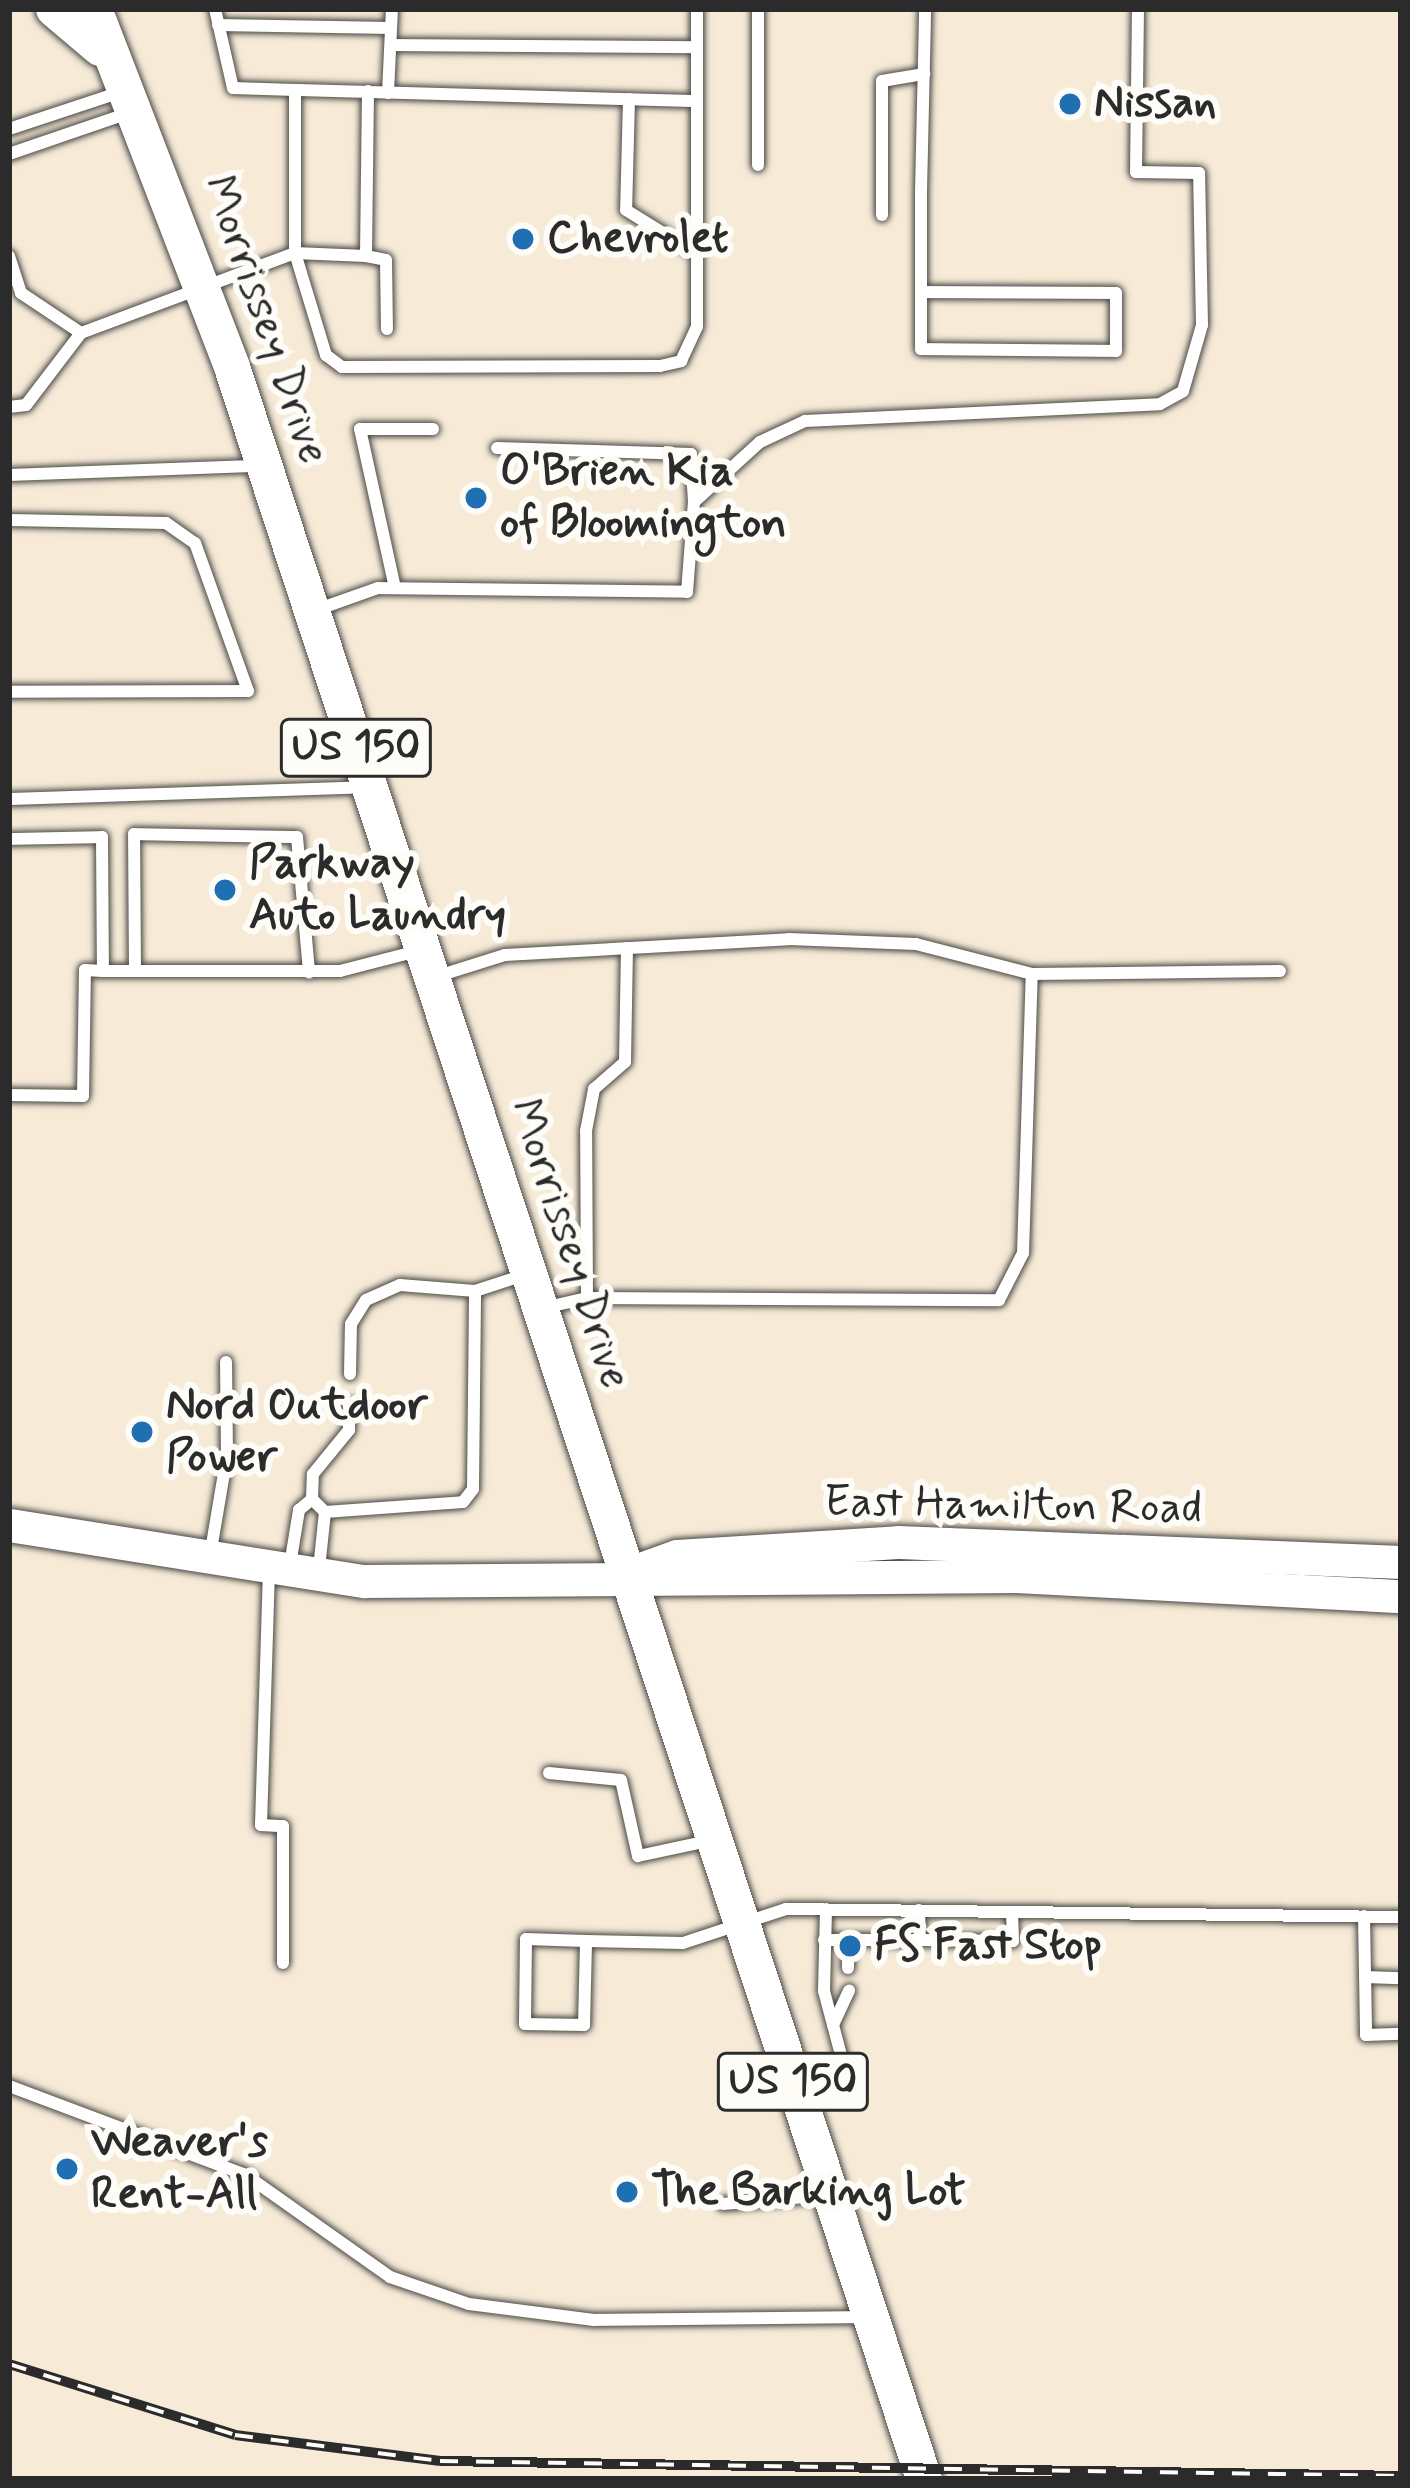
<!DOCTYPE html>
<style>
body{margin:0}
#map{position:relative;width:1410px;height:2488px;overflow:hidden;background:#f7ebd8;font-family:Mynerve,sans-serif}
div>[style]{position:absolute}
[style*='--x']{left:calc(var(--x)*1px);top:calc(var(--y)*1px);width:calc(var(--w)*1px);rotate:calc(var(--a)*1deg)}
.roads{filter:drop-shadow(0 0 3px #4a4845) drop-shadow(0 0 3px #4a4845)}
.lane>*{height:12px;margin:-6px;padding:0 6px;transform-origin:6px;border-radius:6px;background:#fff}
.secondary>*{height:33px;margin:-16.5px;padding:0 16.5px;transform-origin:16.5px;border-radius:16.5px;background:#fff}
.primary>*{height:36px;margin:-18px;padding:0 18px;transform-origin:18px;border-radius:18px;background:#fff}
.rail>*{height:10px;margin-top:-5px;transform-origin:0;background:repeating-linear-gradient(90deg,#fdfcf7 0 18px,#2b2b2b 0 36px);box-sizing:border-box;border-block:3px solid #2b2b2b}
.dots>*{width:33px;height:33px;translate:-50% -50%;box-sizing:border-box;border:6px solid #fdfcf7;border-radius:50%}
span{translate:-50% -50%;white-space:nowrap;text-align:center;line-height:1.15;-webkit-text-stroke:12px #fdfcf7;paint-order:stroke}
.shield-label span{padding:3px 9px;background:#fdfcf7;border:3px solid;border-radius:9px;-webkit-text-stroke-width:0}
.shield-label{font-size:42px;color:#2b2b2b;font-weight:700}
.poi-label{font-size:45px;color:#2b2b2b;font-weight:700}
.left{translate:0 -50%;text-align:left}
.street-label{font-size:45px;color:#2b2b2b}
.frame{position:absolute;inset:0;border:12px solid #2b2b2b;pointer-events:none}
</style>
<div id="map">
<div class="roads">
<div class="lane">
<div style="--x:215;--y:9;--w:81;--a:77.2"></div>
<div style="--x:233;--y:88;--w:62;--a:1.8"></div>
<div style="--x:218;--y:25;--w:173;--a:1"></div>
<div style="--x:391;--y:45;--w:305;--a:0.4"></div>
<div style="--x:368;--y:91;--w:165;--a:90.7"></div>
<div style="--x:366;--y:256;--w:71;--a:-177.6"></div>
<div style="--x:295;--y:253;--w:107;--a:73.1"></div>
<div style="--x:326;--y:355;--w:20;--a:37"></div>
<div style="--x:342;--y:367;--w:318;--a:-0.2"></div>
<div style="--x:660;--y:366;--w:22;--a:-13"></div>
<div style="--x:681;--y:361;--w:38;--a:-65"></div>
<div style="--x:697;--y:326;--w:317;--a:-90"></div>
<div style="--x:388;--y:93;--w:84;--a:-87.3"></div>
<div style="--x:629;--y:99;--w:111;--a:91.5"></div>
<div style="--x:626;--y:210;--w:84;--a:31.8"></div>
<div style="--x:9;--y:129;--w:121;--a:-18.3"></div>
<div style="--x:9;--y:154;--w:130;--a:-18.9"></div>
<div style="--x:758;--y:165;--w:156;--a:-90"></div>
<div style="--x:882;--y:215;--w:134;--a:-90"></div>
<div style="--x:882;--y:81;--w:43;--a:-9.5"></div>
<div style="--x:9;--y:256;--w:39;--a:72"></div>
<div style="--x:21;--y:293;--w:72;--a:33.7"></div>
<div style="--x:366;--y:256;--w:20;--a:11"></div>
<div style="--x:386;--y:260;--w:69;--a:89.2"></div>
<div style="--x:921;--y:292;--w:195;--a:0.3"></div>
<div style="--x:1116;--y:293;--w:58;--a:90"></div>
<div style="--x:1116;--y:351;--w:195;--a:-179.4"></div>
<div style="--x:921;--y:349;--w:157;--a:-90"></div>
<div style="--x:921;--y:192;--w:183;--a:-88.7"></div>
<div style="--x:9;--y:407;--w:17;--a:-7"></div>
<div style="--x:26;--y:405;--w:91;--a:-52.6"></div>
<div style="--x:81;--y:333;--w:228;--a:-20.5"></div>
<div style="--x:295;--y:253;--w:163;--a:-90"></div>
<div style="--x:295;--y:90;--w:400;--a:1.6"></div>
<div style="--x:497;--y:448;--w:194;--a:1.8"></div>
<div style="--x:691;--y:454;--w:48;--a:86.4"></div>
<div style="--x:9;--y:475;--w:250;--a:-2.1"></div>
<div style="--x:9;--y:520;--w:157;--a:1.1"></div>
<div style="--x:166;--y:523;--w:35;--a:35"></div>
<div style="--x:195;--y:543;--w:157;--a:70.3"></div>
<div style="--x:248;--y:691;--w:239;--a:179.8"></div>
<div style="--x:395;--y:588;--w:163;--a:-102.4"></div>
<div style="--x:360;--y:429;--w:73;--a:0"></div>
<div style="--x:316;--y:610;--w:66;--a:-19.5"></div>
<div style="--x:378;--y:588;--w:309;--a:0.7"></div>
<div style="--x:687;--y:592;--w:90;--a:-85.6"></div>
<div style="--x:694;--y:502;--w:89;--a:-42.3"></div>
<div style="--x:760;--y:442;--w:50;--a:-25"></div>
<div style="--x:805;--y:421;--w:355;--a:-2.7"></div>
<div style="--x:1160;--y:404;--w:26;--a:-29"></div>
<div style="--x:1183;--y:391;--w:69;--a:-73.9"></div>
<div style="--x:1202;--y:325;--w:152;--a:-91.1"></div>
<div style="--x:1199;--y:173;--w:63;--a:-179.1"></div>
<div style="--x:1136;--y:172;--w:163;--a:-89.3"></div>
<div style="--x:9;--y:799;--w:358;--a:-1.9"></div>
<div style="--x:9;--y:839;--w:93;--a:-1.2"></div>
<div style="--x:102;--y:837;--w:134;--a:89.6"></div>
<div style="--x:103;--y:971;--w:237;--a:0"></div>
<div style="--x:340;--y:971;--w:84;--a:-14.5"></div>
<div style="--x:135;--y:971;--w:137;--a:-90.4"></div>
<div style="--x:134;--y:834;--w:163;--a:1.1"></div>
<div style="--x:297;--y:837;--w:136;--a:84.9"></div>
<div style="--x:438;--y:976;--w:70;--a:-17.4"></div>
<div style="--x:505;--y:955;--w:284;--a:-3.2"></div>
<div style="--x:789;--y:939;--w:127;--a:2.3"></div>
<div style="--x:916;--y:944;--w:120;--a:14.5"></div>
<div style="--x:1032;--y:974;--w:248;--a:-0.7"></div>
<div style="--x:9;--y:1095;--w:74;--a:0.8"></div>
<div style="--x:83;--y:1096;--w:126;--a:-89.1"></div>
<div style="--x:85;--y:970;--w:18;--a:3"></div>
<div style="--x:587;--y:1298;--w:167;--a:-90.3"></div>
<div style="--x:586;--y:1131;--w:43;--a:-79.2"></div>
<div style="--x:594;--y:1089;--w:41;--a:-41.1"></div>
<div style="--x:625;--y:1062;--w:114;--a:-89"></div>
<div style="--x:543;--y:1308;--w:45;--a:-12.8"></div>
<div style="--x:587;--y:1298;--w:412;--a:0.3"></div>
<div style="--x:999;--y:1300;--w:53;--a:-62.9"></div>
<div style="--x:1023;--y:1253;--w:279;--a:-88.2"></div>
<div style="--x:350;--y:1374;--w:50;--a:-88.9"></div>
<div style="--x:351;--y:1324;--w:28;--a:-58"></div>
<div style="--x:366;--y:1300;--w:37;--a:-24"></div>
<div style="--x:400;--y:1285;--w:75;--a:4.6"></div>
<div style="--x:312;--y:1499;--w:25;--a:-88"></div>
<div style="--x:313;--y:1474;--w:57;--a:-50.7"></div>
<div style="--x:349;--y:1430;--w:26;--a:-90"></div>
<div style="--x:325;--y:1512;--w:138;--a:-4.1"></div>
<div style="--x:463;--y:1502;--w:16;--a:-52"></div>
<div style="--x:473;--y:1489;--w:198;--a:-89.4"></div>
<div style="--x:475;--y:1291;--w:52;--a:-18.1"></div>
<div style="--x:210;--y:1556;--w:102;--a:-80.4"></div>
<div style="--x:227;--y:1455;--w:93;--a:-90.6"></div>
<div style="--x:290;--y:1565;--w:56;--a:-80.7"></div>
<div style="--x:299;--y:1510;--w:17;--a:-40"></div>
<div style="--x:312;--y:1499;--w:18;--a:45"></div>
<div style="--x:325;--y:1512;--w:57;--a:96"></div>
<div style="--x:269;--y:1570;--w:255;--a:91.8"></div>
<div style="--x:261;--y:1825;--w:22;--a:3"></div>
<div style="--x:283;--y:1826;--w:137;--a:90"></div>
<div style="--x:549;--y:1773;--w:72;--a:5.6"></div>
<div style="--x:621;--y:1780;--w:78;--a:77.4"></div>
<div style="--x:638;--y:1856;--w:77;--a:-12"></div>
<div style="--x:1364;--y:1916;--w:119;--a:89"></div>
<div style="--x:1366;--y:2035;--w:35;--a:-2"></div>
<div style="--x:824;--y:1940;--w:96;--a:0"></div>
<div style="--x:920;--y:1940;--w:30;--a:-92"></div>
<div style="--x:848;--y:1940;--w:28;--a:90"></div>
<div style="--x:920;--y:1940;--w:93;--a:0.6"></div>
<div style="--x:1013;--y:1941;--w:29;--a:-92"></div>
<div style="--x:586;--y:1941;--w:60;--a:-178.1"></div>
<div style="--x:526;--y:1939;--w:85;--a:90.7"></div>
<div style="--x:525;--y:2024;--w:59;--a:1"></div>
<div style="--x:584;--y:2025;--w:84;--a:-88.6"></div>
<div style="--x:586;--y:1941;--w:97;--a:1.2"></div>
<div style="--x:683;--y:1943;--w:108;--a:-18.3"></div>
<div style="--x:786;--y:1909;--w:615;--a:0.75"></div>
<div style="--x:1365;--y:1977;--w:36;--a:2"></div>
<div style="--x:833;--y:2025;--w:38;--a:-65"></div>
<div style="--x:801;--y:2083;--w:46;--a:-16.5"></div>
<div style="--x:845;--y:2070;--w:82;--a:-104.9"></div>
<div style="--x:824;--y:1991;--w:82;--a:-88.6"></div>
<div style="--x:9;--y:2086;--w:253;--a:20.6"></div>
<div style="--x:246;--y:2175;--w:176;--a:35.3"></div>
<div style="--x:390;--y:2277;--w:83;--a:18.9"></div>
<div style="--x:469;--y:2304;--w:126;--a:7.3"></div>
<div style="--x:594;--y:2320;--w:270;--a:-0.6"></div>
<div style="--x:723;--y:2204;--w:105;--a:-4.9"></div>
</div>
<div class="secondary">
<div style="--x:9;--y:1525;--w:359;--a:9"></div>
<div style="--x:364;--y:1581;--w:652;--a:-0.44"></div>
<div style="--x:1016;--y:1576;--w:386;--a:3"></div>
<div style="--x:632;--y:1572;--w:48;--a:-19.6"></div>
<div style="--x:677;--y:1556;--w:221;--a:-3.6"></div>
<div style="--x:898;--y:1542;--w:503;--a:2.28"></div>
</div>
<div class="primary">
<div style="--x:54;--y:9;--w:60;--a:40.3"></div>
<div style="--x:94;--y:9;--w:384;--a:68.9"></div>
<div style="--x:232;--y:367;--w:2222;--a:71.86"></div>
</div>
</div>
<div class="rail">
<div style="--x:9;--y:2364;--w:237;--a:17.4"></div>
<div style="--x:235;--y:2435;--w:207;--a:7.2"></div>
<div style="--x:440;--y:2461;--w:961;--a:0.89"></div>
</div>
<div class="dots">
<div style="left:1070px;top:104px;background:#1f6fb2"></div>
<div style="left:523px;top:239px;background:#1f6fb2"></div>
<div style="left:476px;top:498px;background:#1f6fb2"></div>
<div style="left:225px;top:890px;background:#1f6fb2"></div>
<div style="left:142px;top:1432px;background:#1f6fb2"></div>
<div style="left:850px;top:1946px;background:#1f6fb2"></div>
<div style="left:67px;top:2169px;background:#1f6fb2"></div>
<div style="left:627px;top:2192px;background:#1f6fb2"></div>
</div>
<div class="shield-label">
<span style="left:356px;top:748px">US 150</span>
<span style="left:793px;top:2082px">US 150</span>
</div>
<div class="poi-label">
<span class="left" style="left:1094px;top:104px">Nissan</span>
<span class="left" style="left:547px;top:239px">Chevrolet</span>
<span class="left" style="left:500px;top:498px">O'Brien Kia<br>of Bloomington</span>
<span class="left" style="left:249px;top:890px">Parkway<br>Auto Laundry</span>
<span class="left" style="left:166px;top:1432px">Nord Outdoor<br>Power</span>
<span class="left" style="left:874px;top:1946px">FS Fast Stop</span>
<span class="left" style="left:91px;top:2169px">Weaver's<br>Rent-All</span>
<span class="left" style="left:651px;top:2192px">The Barking Lot</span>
</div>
<div class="street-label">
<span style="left:265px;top:320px;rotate:71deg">Morrissey Drive</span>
<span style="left:569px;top:1244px;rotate:72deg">Morrissey Drive</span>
<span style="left:1013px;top:1506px;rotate:1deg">East Hamilton Road</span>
</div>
<div class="frame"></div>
</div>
